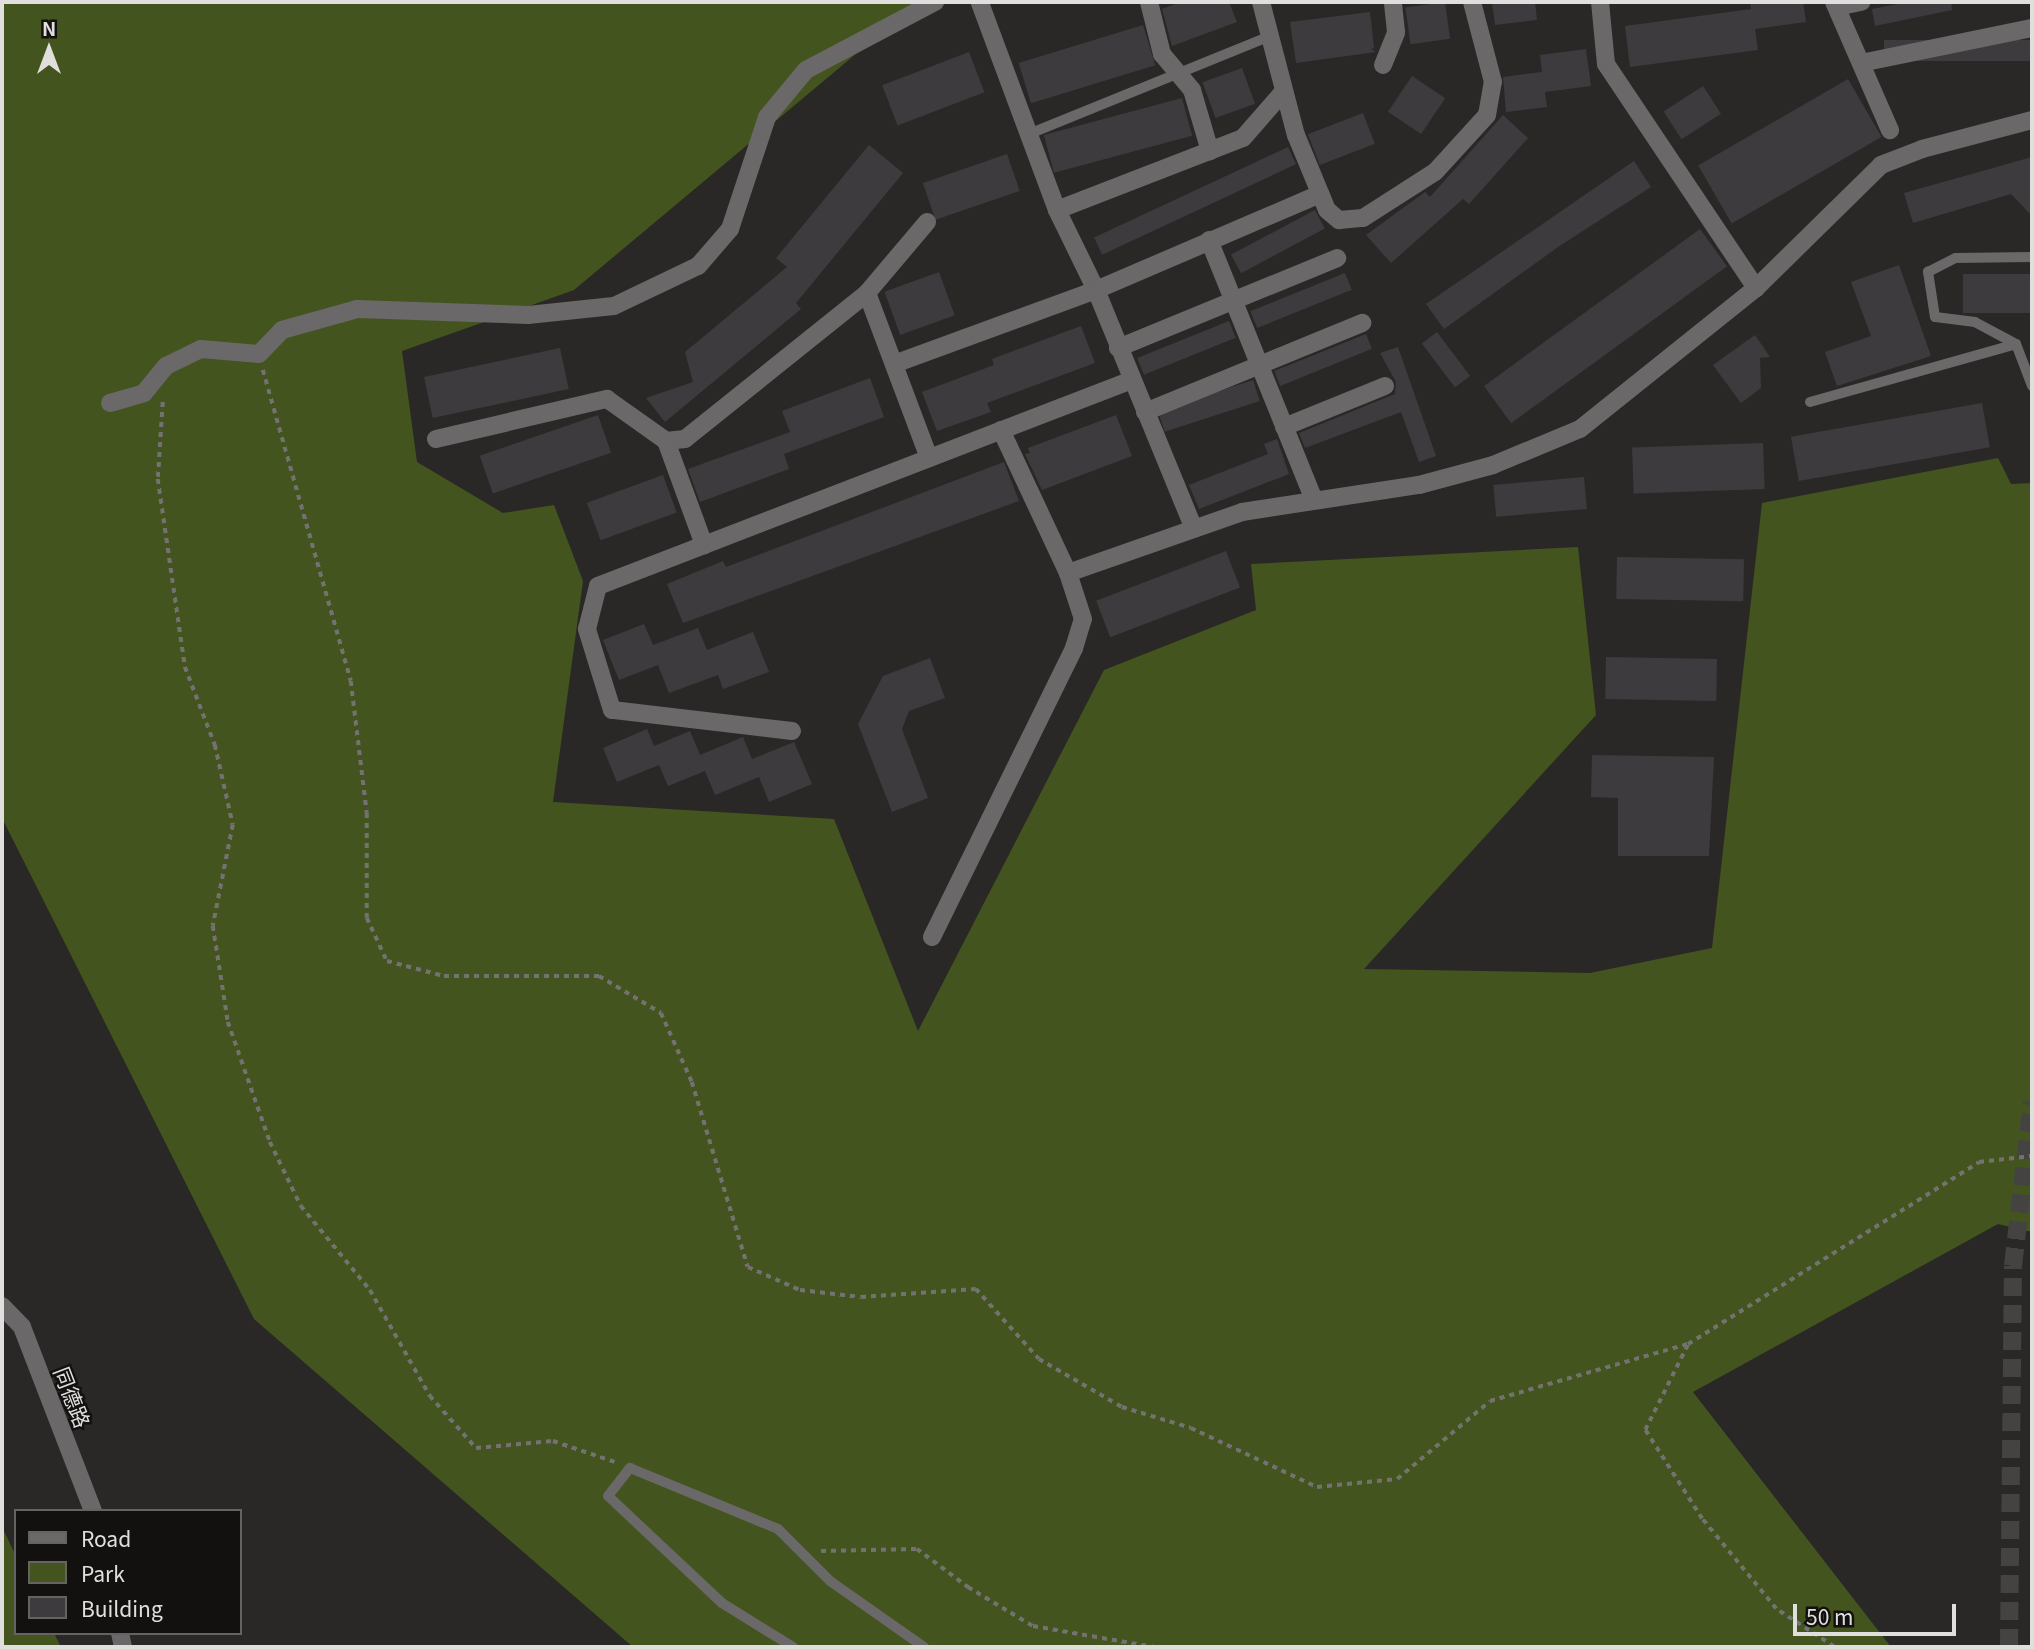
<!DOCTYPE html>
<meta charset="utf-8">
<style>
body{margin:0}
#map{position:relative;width:2034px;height:1649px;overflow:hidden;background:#2a2826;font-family:Georgia,"Noto Sans SC",serif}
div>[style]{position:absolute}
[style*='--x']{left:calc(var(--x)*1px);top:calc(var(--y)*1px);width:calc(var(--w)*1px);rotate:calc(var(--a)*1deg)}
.green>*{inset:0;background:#43541e}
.building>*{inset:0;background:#3d3b3e;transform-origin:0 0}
.secondary-tunnel>*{height:18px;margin-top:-9px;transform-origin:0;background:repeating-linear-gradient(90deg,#454342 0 18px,transparent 0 27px)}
.path>*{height:3.5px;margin-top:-1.75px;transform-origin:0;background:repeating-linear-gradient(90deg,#747270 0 5px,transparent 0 10px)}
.service>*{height:10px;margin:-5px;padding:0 5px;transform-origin:5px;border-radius:5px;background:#6a6868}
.minor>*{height:18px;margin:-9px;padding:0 9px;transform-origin:9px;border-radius:9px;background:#6a6868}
span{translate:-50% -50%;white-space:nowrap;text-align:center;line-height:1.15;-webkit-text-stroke:5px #121110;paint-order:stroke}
.street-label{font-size:21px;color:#e1dfde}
.frame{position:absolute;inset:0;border:4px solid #e1dfde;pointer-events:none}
.legend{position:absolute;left:14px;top:1509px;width:228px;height:126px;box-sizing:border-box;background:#121110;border:2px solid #656362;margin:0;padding:9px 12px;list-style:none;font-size:21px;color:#e1dfde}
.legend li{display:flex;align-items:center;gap:14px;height:35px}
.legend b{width:35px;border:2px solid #656362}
.north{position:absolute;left:14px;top:14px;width:70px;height:70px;-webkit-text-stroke:5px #121110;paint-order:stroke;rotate:0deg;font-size:19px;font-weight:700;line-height:28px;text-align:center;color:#e1dfde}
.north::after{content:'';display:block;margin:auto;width:24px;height:32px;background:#e1dfde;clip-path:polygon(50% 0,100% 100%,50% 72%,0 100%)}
.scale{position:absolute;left:1793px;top:1604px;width:163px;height:32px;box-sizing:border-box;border:4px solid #e1dfde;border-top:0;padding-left:9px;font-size:21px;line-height:24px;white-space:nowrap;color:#e1dfde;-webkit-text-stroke:5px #121110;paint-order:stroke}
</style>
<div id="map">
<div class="green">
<div style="clip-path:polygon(2px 2px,918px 2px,574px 290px,402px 351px,417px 462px,503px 513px,554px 505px,583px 581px,553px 802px,834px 819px,918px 1031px,1104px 670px,1256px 610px,1251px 564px,1578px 547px,1596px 715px,1364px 969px,1590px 973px,1712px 948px,1762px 503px,1998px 458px,2011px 484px,2032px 483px,2032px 1232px,1998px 1224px,1693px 1392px,1891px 1647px,633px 1647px,254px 1319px,2px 818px)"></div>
<div style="clip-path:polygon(2px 1527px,16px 1556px,16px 1633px,54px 1633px,61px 1647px,2px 1647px)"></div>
</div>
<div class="building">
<div style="clip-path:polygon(1181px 2px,1229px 2px,1237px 22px,1172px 46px,1162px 9px)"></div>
<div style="left:1445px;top:2px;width:37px;height:40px;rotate:82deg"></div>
<div style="clip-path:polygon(1492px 2px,1535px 2px,1537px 20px,1495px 25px)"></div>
<div style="clip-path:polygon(1750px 2px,1803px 2px,1806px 22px,1755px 29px,1758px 50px,1630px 67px,1625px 26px,1751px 9px)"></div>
<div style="clip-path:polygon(1908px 2px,1951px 2px,1952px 10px,1875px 26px,1872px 9px)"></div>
<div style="clip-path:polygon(1370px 12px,1374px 48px,1371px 49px,1376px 52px,1296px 63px,1290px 22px)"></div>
<div style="left:1143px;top:25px;width:42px;height:130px;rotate:73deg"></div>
<div style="left:2032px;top:40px;width:21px;height:148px;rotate:90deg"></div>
<div style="clip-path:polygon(1586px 49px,1591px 86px,1545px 92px,1547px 107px,1506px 112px,1503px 77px,1542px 72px,1540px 55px)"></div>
<div style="left:969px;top:52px;width:43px;height:93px;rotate:69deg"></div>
<div style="left:1242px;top:68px;width:38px;height:42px;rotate:70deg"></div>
<div style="left:1412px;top:76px;width:40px;height:43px;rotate:34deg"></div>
<div style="left:1848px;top:79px;width:67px;height:173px;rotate:60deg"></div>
<div style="left:1703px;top:86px;width:33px;height:47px;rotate:57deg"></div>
<div style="left:1182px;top:98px;width:39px;height:143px;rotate:75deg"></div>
<div style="left:1363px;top:113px;width:33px;height:59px;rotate:69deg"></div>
<div style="clip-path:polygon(1503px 115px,1528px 138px,1469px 204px,1463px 199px,1391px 263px,1366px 235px,1425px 192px,1430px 197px)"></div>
<div style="clip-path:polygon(869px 145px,903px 173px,796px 303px,801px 309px,665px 422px,646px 398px,693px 382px,685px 352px,787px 267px,776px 258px)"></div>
<div style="left:1288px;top:147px;width:19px;height:214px;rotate:65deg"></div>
<div style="left:1007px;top:154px;width:39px;height:89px;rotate:71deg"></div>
<div style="clip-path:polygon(2032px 157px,2032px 216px,2011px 194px,1913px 223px,1904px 193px)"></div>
<div style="clip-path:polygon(1634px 161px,1651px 187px,1558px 247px,1444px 329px,1426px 304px)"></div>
<div style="left:1315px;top:210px;width:21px;height:95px;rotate:62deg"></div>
<div style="left:1700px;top:229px;width:46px;height:267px;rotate:54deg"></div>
<div style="clip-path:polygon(1899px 265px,1931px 356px,1837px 386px,1825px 352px,1871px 336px,1851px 282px)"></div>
<div style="left:939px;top:272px;width:46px;height:58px;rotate:70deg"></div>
<div style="left:1345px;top:273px;width:18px;height:102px;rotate:68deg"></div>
<div style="left:2032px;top:274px;width:39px;height:69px;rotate:90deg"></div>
<div style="left:1229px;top:321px;width:18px;height:99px;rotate:68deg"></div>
<div style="clip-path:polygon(1081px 326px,1095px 363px,987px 403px,991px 412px,937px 431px,922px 392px,994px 365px,992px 359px)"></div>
<div style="left:1437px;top:332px;width:55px;height:19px;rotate:53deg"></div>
<div style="left:1366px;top:334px;width:16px;height:99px;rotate:68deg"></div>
<div style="clip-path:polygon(1755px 335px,1770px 357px,1760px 358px,1761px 388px,1741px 403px,1713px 365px)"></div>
<div style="clip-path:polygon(1398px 347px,1436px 456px,1419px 462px,1401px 412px,1305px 448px,1299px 433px,1395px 394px,1396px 382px,1380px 353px)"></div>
<div style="left:560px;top:348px;width:42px;height:139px;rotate:78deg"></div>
<div style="clip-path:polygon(870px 378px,884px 417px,784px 454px,789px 469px,700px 502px,688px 469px,790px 432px,782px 411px)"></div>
<div style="left:1253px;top:380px;width:22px;height:100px;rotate:72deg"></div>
<div style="left:1982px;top:403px;width:45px;height:194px;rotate:80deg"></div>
<div style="left:598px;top:415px;width:40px;height:125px;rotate:71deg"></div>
<div style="clip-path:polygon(1116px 415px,1132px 456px,1042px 490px,1025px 454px,1030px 453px,1028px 448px)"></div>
<div style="clip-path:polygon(1277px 439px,1289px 474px,1199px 509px,1189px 485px,1268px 454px,1264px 444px)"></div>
<div style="left:1763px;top:443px;width:46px;height:131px;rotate:88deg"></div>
<div style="clip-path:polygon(1004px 462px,1019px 501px,683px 623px,667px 584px,723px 561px,726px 567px)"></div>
<div style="left:663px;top:475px;width:40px;height:81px;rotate:70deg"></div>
<div style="left:1584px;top:477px;width:32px;height:91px;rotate:85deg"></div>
<div style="left:1226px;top:551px;width:39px;height:139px;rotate:69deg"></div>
<div style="left:1617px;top:557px;width:127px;height:42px;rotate:1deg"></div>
<div style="clip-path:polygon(644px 624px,653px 645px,698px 628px,707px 650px,753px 632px,769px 672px,723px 689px,718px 675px,669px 693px,658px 665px,619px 680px,603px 640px)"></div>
<div style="left:1606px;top:657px;width:111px;height:42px;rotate:1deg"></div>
<div style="clip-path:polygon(930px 658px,945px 698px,909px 711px,902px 729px,928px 798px,892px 812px,858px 724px,883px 676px)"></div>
<div style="clip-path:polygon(647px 729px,654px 746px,690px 731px,700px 755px,743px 737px,752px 759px,794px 742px,812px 784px,769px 802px,759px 777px,715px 795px,705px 771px,668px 786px,659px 765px,617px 782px,603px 748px)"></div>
<div style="clip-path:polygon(1592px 755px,1714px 757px,1709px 856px,1618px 856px,1618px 798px,1591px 797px)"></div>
</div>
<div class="secondary-tunnel">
<div style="--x:2009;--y:1647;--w:381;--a:-89.4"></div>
<div style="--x:2013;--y:1266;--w:165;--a:-83.4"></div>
</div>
<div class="path">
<div style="--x:263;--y:370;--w:323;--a:74.2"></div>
<div style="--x:351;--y:681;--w:133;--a:83.1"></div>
<div style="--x:367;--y:813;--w:105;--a:90"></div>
<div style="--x:367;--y:918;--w:47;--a:65.1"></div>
<div style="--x:387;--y:961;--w:59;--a:14.7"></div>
<div style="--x:444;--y:976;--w:155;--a:0"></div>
<div style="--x:599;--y:976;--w:72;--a:30.8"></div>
<div style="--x:661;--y:1013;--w:76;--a:65.8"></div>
<div style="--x:692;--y:1082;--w:193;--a:73.2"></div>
<div style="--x:748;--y:1267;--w:57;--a:23.9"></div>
<div style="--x:800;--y:1290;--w:61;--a:6.5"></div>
<div style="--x:861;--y:1297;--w:115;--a:-4"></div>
<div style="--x:976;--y:1289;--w:94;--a:48"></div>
<div style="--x:1039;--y:1359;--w:96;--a:30"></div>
<div style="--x:1122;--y:1407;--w:72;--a:16.9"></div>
<div style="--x:1191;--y:1428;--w:139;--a:25.1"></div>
<div style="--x:1317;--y:1487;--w:80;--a:-5.7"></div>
<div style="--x:1397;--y:1479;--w:121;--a:-40"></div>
<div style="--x:1490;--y:1401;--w:206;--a:-16.1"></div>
<div style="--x:163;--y:402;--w:77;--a:93.7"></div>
<div style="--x:158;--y:479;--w:190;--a:81.8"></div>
<div style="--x:185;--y:667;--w:84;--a:69"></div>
<div style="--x:215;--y:745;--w:82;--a:77.3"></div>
<div style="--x:233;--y:825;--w:103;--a:101.2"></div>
<div style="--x:213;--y:926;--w:97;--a:81.1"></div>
<div style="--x:228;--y:1022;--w:127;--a:70.7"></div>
<div style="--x:270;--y:1142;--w:71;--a:64.2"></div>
<div style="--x:301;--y:1206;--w:109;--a:50.6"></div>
<div style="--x:370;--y:1290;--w:122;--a:60.5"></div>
<div style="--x:430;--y:1396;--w:69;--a:48.5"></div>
<div style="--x:476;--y:1448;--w:77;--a:-5.2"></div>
<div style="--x:553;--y:1441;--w:65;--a:18.7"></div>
<div style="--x:821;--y:1551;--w:96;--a:-1.2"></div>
<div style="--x:917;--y:1549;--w:64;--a:36.7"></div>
<div style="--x:968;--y:1587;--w:76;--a:31"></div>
<div style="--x:1033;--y:1626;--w:123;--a:9.8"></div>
<div style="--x:1834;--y:1647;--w:69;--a:-146.8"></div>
<div style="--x:1776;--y:1609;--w:117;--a:-129.4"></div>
<div style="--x:1702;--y:1519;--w:106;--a:-122.6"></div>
<div style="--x:1645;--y:1430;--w:96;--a:-63.4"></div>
<div style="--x:1688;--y:1344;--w:343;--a:-32"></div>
<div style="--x:1979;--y:1162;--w:53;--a:-6.5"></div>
</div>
<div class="service">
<div style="--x:1029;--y:134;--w:260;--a:-22.1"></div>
<div style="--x:2016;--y:344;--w:47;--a:-151.8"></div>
<div style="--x:1975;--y:322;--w:40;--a:-172.9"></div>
<div style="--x:1935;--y:317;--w:46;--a:-98.8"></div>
<div style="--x:1928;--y:272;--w:30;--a:-27"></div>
<div style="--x:1955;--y:258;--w:77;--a:-0.7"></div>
<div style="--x:1810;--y:402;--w:214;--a:-15.7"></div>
<div style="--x:2016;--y:344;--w:45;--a:69.1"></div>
<div style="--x:793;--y:1647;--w:84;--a:-148.2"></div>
<div style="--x:722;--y:1603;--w:156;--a:-136.8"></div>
<div style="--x:608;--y:1496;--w:36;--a:-52"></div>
<div style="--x:630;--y:1468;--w:160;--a:22.4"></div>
<div style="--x:778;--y:1529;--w:74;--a:45"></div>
<div style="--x:830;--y:1581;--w:115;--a:35.1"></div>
</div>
<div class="minor">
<div style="--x:1149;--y:2;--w:54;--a:76"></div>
<div style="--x:1162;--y:54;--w:47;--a:50.2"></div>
<div style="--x:1192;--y:90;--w:64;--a:73.6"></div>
<div style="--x:1261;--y:2;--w:138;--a:75.3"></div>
<div style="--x:1296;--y:135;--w:81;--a:67.5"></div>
<div style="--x:1327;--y:210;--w:16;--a:40"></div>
<div style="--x:1339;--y:220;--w:24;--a:-5"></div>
<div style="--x:1363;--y:218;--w:85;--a:-32.6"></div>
<div style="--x:1435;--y:172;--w:77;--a:-47.6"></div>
<div style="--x:1487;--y:115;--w:34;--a:-80"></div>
<div style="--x:1493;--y:82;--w:83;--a:-104.7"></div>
<div style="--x:1600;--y:2;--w:62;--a:84.5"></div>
<div style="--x:1606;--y:64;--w:270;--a:56.2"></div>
<div style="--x:1834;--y:2;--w:140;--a:66.4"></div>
<div style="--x:980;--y:3;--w:221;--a:69.6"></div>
<div style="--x:1057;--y:210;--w:89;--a:64"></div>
<div style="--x:1096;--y:290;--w:258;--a:67.7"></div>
<div style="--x:1837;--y:7;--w:25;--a:-12"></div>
<div style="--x:1861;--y:63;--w:175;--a:-11.6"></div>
<div style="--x:1383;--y:65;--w:35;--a:-68"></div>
<div style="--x:1396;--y:32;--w:30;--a:-96"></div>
<div style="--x:1057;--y:210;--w:199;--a:-21.2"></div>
<div style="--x:1243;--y:138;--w:62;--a:-48.9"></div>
<div style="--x:1209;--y:240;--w:278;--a:68"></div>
<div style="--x:867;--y:293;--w:176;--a:69.4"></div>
<div style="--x:1118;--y:348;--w:237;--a:-22.3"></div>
<div style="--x:894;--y:364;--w:215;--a:-20.1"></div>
<div style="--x:1096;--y:290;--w:244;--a:-23.2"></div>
<div style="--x:110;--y:403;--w:35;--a:-16"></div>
<div style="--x:144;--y:393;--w:35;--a:-51"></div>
<div style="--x:166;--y:366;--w:39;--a:-26"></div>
<div style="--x:201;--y:349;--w:58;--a:4.9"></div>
<div style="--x:259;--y:354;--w:33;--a:-46"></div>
<div style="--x:282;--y:330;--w:78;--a:-15.6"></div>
<div style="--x:357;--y:309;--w:171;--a:2"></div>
<div style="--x:528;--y:315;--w:86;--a:-6"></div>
<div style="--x:614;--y:306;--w:93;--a:-25.5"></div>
<div style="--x:698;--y:266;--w:49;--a:-49.1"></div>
<div style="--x:730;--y:229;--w:118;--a:-71.7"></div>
<div style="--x:767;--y:117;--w:61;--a:-50.3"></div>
<div style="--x:806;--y:70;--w:146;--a:-27.8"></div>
<div style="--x:1145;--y:412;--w:235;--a:-22.3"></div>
<div style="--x:1284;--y:427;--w:109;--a:-22.1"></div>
<div style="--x:1001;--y:430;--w:158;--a:64.9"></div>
<div style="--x:436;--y:439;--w:176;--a:-13.2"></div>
<div style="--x:607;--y:399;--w:72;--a:35.4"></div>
<div style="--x:666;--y:441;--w:19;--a:-6"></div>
<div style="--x:685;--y:439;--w:233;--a:-38.7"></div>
<div style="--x:867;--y:293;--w:93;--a:-49.8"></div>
<div style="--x:666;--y:441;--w:111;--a:69.9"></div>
<div style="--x:792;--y:731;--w:181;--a:-173.3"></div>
<div style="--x:612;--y:710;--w:85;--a:-107.2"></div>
<div style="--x:587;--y:629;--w:44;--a:-75.7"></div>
<div style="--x:598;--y:586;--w:572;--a:-21.1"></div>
<div style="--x:932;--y:937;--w:322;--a:-63.8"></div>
<div style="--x:1074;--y:648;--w:30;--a:-73"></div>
<div style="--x:1083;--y:619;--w:48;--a:-108.1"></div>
<div style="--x:1068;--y:573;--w:184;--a:-19.3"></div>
<div style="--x:1242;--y:512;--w:179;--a:-8.7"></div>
<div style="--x:1419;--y:485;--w:77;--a:-15.1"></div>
<div style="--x:1493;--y:465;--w:94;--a:-22.5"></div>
<div style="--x:1580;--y:429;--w:226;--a:-38.7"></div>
<div style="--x:1756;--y:288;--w:175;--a:-44.5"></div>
<div style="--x:1881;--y:165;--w:44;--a:-21.3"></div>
<div style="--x:1922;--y:149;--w:114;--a:-14.8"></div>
<div style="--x:2;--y:1306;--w:29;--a:46"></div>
<div style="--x:22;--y:1327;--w:197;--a:68.9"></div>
<div style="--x:120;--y:1633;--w:14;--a:78"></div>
</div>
<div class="street-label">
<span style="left:73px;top:1397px;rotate:69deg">同德路</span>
</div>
<div class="frame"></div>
<ul class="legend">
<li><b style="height:9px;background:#6a6868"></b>Road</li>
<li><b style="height:19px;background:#43541e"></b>Park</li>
<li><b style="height:19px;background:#3d3b3e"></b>Building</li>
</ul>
<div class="north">N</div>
<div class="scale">50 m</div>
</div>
